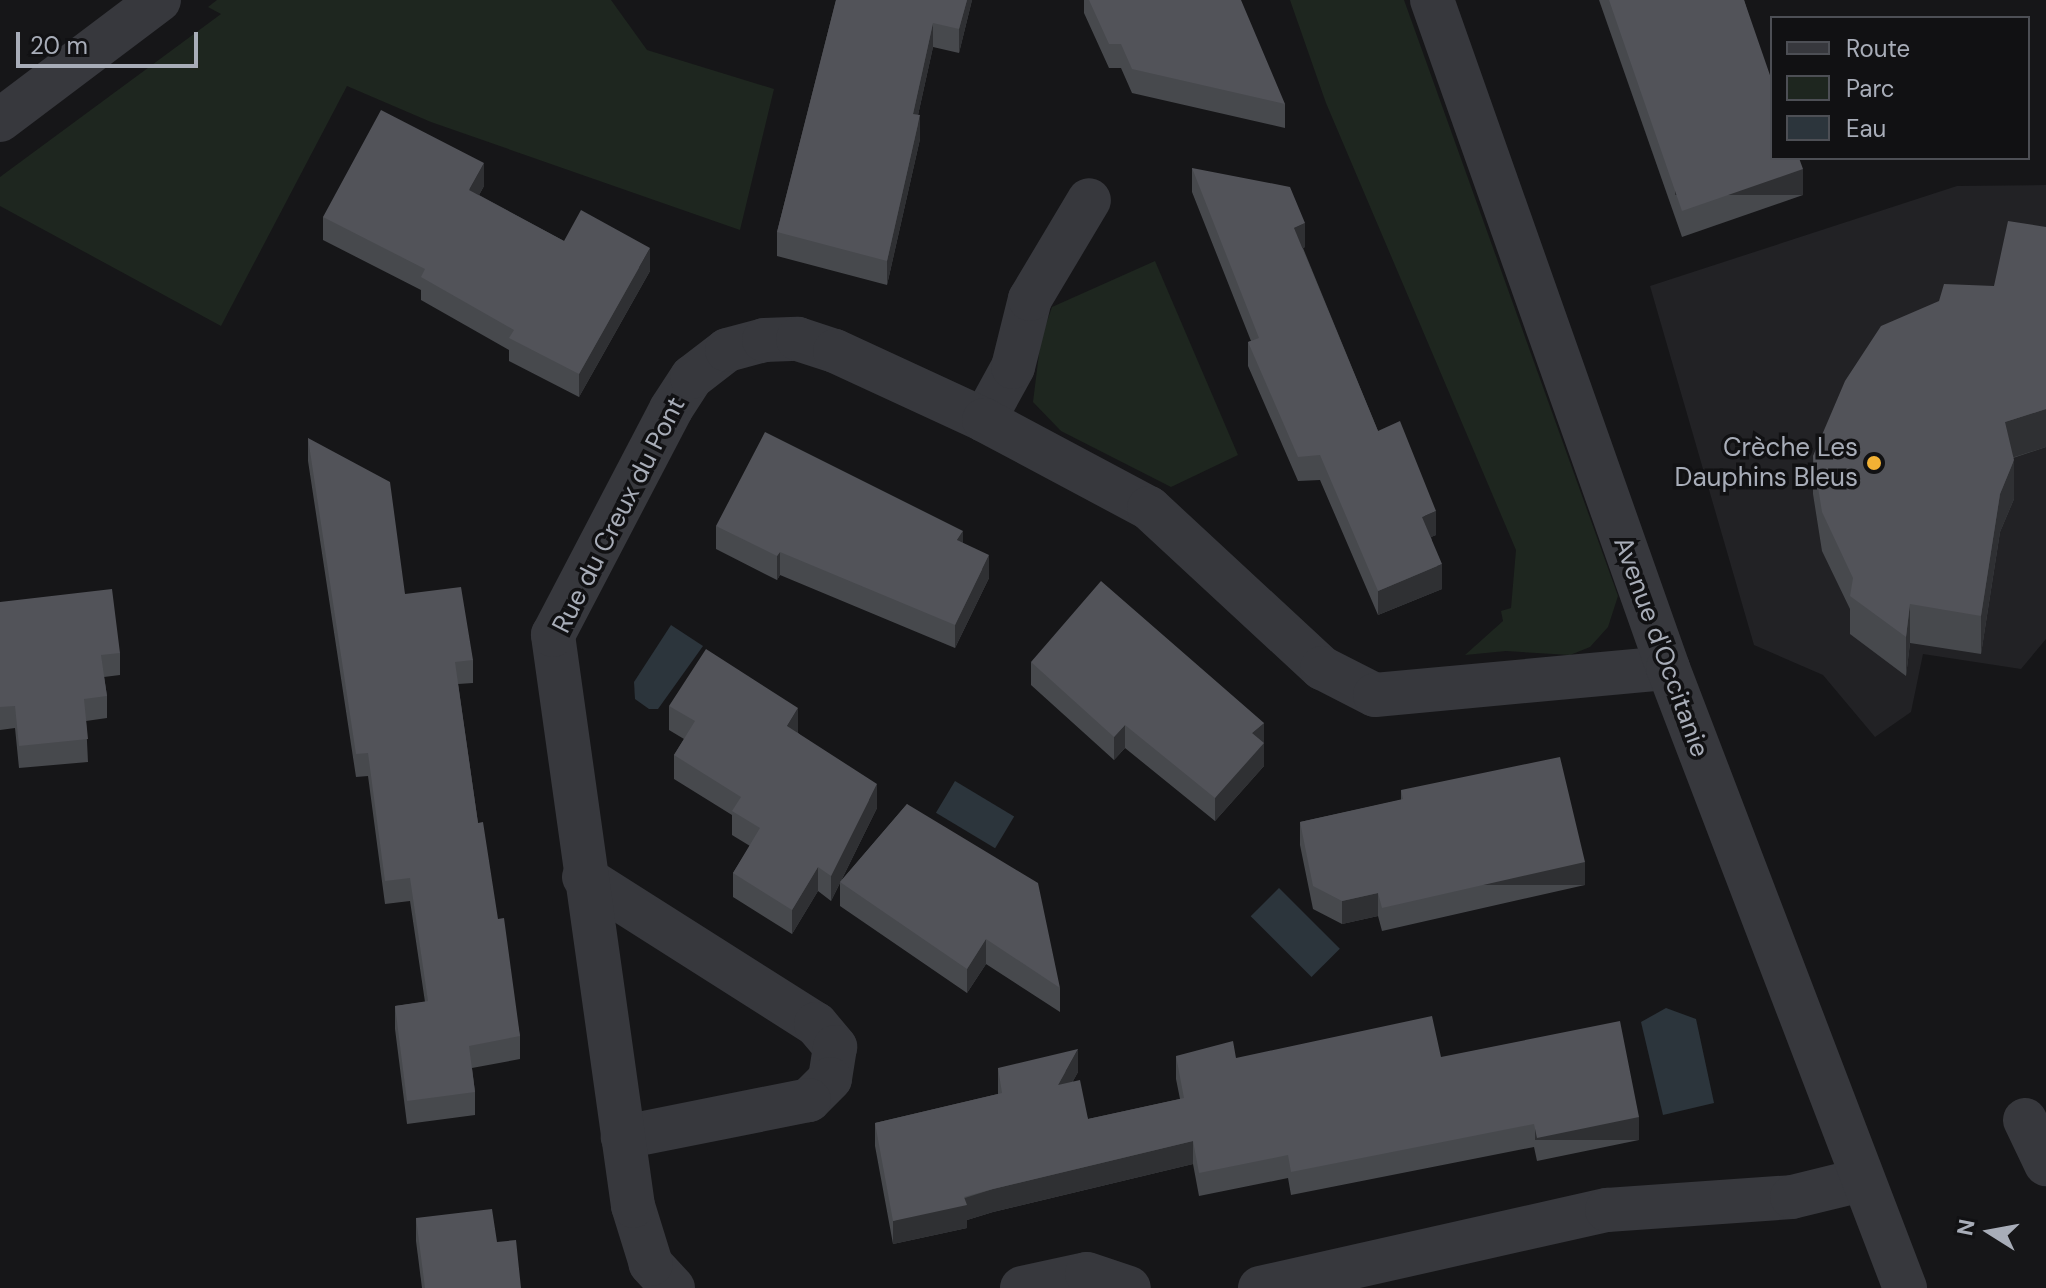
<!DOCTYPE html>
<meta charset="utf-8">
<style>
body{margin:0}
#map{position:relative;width:2046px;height:1288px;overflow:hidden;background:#161618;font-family:"DM Sans",sans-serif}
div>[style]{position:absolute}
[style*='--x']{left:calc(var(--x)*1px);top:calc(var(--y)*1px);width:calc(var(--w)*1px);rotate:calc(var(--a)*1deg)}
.built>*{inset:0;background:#222225}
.green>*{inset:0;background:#1e261f}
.water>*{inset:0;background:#2c353c;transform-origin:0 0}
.minor>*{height:44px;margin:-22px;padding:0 22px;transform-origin:22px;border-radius:22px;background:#37383d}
.tertiary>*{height:44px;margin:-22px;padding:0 22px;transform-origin:22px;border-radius:22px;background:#37383d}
.wall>*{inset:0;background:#47494d}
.shaded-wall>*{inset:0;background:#2f3033;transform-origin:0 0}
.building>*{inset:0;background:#525359}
.dots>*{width:22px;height:22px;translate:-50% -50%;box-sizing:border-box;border:4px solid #111113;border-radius:50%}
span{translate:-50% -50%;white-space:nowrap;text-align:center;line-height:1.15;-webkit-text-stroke:7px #111113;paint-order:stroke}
.poi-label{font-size:26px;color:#a8adb8}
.right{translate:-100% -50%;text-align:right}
.street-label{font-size:26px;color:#a8adb8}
.legend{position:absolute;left:1770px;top:16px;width:260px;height:144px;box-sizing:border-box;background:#111113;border:2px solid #4d4f55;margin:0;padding:10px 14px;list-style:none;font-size:24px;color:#a8adb8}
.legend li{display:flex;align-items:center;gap:16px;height:40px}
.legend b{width:40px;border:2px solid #4d4f55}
.north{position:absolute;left:1950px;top:1192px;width:80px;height:80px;-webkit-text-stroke:6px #111113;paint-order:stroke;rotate:281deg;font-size:22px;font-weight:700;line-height:32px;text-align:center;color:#a8adb8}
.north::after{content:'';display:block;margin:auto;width:28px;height:36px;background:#a8adb8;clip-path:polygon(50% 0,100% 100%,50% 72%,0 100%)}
.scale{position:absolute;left:16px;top:32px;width:182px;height:36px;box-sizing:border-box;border:4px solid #a8adb8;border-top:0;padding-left:10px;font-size:24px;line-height:28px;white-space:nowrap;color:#a8adb8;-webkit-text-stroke:6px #111113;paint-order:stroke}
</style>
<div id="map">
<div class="built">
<div style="clip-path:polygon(2046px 185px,2046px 639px,2021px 669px,1923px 654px,1911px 712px,1875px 737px,1823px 675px,1754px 645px,1650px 286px,1957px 186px)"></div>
</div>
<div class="green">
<div style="clip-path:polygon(217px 0,611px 0,647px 50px,774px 89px,740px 230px,431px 122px,347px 86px,221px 326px,0 206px,0 177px,221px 14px,208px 7px)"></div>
<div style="clip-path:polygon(1290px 0,1404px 0,1618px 596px,1608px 627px,1590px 647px,1570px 655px,1506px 651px,1465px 655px,1503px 621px,1501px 611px,1511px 608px,1516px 550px,1326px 103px)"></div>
<div style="clip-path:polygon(1155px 261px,1238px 455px,1171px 487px,1061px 431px,1033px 402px,1041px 338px,1052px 307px)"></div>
</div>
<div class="water">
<div style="clip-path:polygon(671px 625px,703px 646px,658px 709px,649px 709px,635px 699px,634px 682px)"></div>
<div style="left:955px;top:781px;width:69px;height:37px;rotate:31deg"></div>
<div style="left:1279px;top:888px;width:86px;height:40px;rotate:45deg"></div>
<div style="clip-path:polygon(1666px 1008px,1696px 1019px,1714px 1103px,1663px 1115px,1641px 1022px)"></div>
</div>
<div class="minor">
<div style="--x:0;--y:120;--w:199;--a:-37"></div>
<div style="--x:984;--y:420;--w:60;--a:-61.3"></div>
<div style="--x:1013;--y:367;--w:70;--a:-76"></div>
<div style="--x:1030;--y:299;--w:115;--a:-59.2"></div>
<div style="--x:584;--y:877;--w:275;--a:32.4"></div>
<div style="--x:816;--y:1024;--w:30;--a:50"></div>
<div style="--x:835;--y:1047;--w:32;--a:99"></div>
<div style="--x:830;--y:1079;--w:30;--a:135"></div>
<div style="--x:809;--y:1100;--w:190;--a:168.7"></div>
<div style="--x:2025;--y:1120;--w:49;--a:64.5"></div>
<div style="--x:673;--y:1288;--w:33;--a:-133"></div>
<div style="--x:651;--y:1264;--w:61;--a:-107.2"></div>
<div style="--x:633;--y:1206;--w:577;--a:-97.98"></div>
<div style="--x:553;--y:635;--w:255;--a:-62.4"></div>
<div style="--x:671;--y:409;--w:38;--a:-57"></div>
<div style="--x:692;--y:377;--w:44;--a:-37.6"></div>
<div style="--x:727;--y:350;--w:38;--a:-15"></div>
<div style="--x:764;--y:340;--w:34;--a:-2"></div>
<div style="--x:798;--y:339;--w:39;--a:18"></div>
<div style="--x:835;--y:351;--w:164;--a:24.8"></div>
<div style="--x:984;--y:420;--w:187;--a:28.1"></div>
<div style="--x:1149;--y:508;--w:236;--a:42.8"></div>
<div style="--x:1322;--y:668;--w:59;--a:27"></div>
<div style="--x:1375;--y:695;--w:294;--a:-5.3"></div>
<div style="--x:1022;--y:1288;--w:66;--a:-12.2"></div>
<div style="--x:1087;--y:1274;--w:44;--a:18.4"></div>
<div style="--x:1260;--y:1288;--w:356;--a:-12.7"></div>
<div style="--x:1607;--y:1210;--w:185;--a:-4"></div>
<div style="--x:1792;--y:1197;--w:71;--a:-13.8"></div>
</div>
<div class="tertiary">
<div style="--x:1432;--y:0;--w:708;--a:70.54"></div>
<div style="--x:1668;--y:668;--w:664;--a:69.08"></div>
</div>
<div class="wall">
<div style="clip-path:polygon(836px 0,972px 0,959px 53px,933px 47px,918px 115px,920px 139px,887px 285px,777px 256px,777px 232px)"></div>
<div style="clip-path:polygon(1084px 0,1172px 0,1285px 104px,1285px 128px,1132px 93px,1121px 68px,1109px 68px,1084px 13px)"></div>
<div style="clip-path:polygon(1599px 0,1744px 0,1803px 195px,1682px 237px)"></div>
<div style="clip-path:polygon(1192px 168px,1305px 247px,1303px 248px,1378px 431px,1436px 535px,1431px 537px,1442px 589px,1378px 615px,1320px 480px,1298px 481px,1248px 366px,1248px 342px,1251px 341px,1192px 192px)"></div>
<div style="clip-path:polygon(484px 186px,479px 195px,564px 241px,650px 271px,579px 397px,509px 361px,509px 350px,421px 300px,421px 290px,323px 240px,323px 217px)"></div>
<div style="clip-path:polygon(2046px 227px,2046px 447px,2013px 458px,2014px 499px,2000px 532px,1981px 654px,1910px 643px,1906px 676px,1850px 634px,1850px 609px,1822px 551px,1813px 494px,1813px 456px,1994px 286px)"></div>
<div style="clip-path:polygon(308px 438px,405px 594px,473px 660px,473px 683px,458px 684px,478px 823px,520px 1036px,520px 1059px,472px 1068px,475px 1092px,475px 1115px,407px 1124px,395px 1029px,395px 1006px,425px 1002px,410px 901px,385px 904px,368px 776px,356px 777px,308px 461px)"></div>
<div style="clip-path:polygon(716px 526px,963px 543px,989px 578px,955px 648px,780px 575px,777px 580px,716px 549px)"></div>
<div style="clip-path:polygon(0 602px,120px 653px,120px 675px,104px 677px,107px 696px,107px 718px,86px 721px,88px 762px,19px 768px,15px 728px,0 730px)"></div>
<div style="clip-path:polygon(1031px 662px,1264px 723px,1264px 766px,1215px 821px,1125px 748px,1114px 760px,1031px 685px)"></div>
<div style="clip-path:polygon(669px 706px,798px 732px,798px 733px,877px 808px,841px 881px,907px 804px,1060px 988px,1060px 1012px,986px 964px,967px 993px,840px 906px,840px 883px,831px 901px,818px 891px,792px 934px,733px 897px,733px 873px,750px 846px,732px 835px,732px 815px,674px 779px,674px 755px,684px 739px,669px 730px)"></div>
<div style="clip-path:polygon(1401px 790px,1585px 885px,1382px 931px,1378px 916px,1342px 924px,1313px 909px,1300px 845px,1300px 822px,1401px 800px)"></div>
<div style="clip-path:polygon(1176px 1056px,1236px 1058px,1441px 1057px,1639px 1140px,1537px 1161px,1534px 1147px,1291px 1195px,1288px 1178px,1199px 1196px,1193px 1164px,993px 1212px,967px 1220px,967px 1228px,893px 1244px,875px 1146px,875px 1123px,998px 1094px,998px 1068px,1078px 1072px,1073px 1081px,1088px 1119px,1180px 1099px,1176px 1079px)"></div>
<div style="clip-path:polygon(416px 1218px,521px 1288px,422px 1288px,416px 1241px)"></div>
</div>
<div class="shaded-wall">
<div style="clip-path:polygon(967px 0,972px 0,959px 53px,959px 29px)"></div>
<div style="clip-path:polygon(933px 23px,933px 47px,913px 138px,913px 114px)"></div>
<div style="clip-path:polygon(920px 115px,920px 139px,887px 285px,887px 261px)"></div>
<div style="clip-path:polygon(484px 163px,484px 186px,469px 213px,469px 190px)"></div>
<div style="left:1803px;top:169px;width:26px;height:128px;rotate:90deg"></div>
<div style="clip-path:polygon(1305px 223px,1305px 247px,1294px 252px,1294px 228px)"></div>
<div style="clip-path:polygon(650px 248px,650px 271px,579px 397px,579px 374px)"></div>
<div style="clip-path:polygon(2046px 409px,2046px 447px,2005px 460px,2005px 422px)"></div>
<div style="clip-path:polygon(2014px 460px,2014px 499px,2000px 532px,1981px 654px,1981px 616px,2000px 494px)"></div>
<div style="clip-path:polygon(1436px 511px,1436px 535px,1422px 541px,1422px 517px)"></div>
<div style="clip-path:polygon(963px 531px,963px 555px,957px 540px)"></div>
<div style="clip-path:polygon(780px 552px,780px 575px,777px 580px,777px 556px)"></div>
<div style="clip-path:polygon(989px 555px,989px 578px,955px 648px,955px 625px)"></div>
<div style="clip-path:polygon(1442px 564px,1442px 589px,1378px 615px,1378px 591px)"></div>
<div style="clip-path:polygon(1910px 604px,1910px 643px,1906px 676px,1906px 637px)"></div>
<div style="clip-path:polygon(798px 708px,798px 732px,787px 750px,787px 726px)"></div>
<div style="clip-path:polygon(1264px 723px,1264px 766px,1215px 821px,1215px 798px,1252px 733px)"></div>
<div style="clip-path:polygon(1125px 725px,1125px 748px,1114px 760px,1114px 737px)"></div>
<div style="clip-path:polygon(877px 784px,877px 808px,831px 901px,831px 876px)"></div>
<div style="left:1585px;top:862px;width:23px;height:208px;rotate:90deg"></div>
<div style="clip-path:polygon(818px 867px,818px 891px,792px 934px,792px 910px)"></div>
<div style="clip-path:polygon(1378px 893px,1378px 916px,1342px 924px,1342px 901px)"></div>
<div style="clip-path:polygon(986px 939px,986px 964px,967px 993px,967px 969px)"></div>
<div style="clip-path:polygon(1078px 1049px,1078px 1072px,1058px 1108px,1058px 1085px)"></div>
<div style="left:1639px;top:1117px;width:23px;height:104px;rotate:90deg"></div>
<div style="clip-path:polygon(1193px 1141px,1193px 1164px,993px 1212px,967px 1220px,967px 1228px,893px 1244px,893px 1221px,993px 1189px)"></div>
</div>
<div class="building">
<div style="clip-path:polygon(836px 0,967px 0,959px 29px,933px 23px,913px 114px,920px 115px,887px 261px,777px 232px)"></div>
<div style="clip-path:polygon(1089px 0,1241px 0,1285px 104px,1132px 69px,1121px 44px,1109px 44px)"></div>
<div style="clip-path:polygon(1609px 0,1744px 0,1772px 81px,1772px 158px,1799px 158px,1803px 169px,1682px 211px)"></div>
<div style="clip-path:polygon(381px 110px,484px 163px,469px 190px,564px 241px,581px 210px,650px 248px,579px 374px,509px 338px,514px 330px,421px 277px,425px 269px,323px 217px)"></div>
<div style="clip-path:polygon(1192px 168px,1290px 187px,1305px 223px,1294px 228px,1378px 431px,1400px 421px,1436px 511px,1422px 517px,1442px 564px,1378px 591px,1320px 455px,1298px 457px,1248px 342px,1259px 338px)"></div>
<div style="clip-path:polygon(2008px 221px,2046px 227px,2046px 409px,2005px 422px,2014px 460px,2000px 494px,1981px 616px,1910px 604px,1906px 637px,1850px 596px,1853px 578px,1822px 512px,1813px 456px,1845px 381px,1881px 326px,1939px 301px,1944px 284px,1994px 286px)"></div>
<div style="clip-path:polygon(765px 432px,963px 531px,957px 540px,989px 555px,955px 625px,780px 552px,777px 556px,716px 526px)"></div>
<div style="clip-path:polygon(308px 438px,390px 482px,405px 594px,461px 587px,473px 660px,455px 662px,478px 823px,483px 822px,498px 919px,504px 918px,520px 1036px,469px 1046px,475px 1092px,407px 1101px,395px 1006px,428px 1001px,410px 878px,385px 881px,368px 753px,356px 754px)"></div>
<div style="clip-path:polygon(1101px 581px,1264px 723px,1252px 733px,1264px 743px,1215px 798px,1125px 725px,1114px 737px,1031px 662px)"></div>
<div style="clip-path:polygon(112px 589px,120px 653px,101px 655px,107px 696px,84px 699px,88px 739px,19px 746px,15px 706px,0 707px,0 602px)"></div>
<div style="clip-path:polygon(706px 649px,798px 708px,787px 726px,877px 784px,831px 876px,818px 867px,792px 910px,733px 873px,760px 828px,732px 811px,741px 797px,674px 755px,695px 721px,669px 706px)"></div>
<div style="clip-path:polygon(1560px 757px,1585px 862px,1382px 908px,1378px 893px,1342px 901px,1313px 886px,1300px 822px,1403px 799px,1401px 790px)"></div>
<div style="clip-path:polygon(907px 804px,1038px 883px,1060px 988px,986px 939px,967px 969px,840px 882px)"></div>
<div style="clip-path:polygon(1432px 1016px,1441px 1057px,1620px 1021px,1639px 1117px,1537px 1138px,1534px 1124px,1291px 1172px,1288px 1155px,1199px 1173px,1193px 1141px,993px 1189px,964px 1197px,967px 1205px,893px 1221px,875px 1123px,1002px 1093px,998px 1068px,1078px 1049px,1058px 1085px,1080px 1080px,1088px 1119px,1184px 1098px,1176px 1056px,1233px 1041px,1236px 1058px)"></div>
<div style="clip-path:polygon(492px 1209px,497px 1242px,516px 1240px,521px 1288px,425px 1288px,416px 1218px)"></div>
</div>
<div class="dots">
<div style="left:1874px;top:463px;background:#f2b134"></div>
</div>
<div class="poi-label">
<span class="right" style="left:1858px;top:463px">Crèche Les<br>Dauphins Bleus</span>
</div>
<div class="street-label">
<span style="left:619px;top:515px;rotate:-63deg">Rue du Creux du Pont</span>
<span style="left:1661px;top:647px;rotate:70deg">Avenue d'Occitanie</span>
</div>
<ul class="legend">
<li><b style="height:10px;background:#37383d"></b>Route</li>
<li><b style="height:22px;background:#1e261f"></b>Parc</li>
<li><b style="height:22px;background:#2c353c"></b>Eau</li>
</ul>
<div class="north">N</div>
<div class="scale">20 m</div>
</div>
